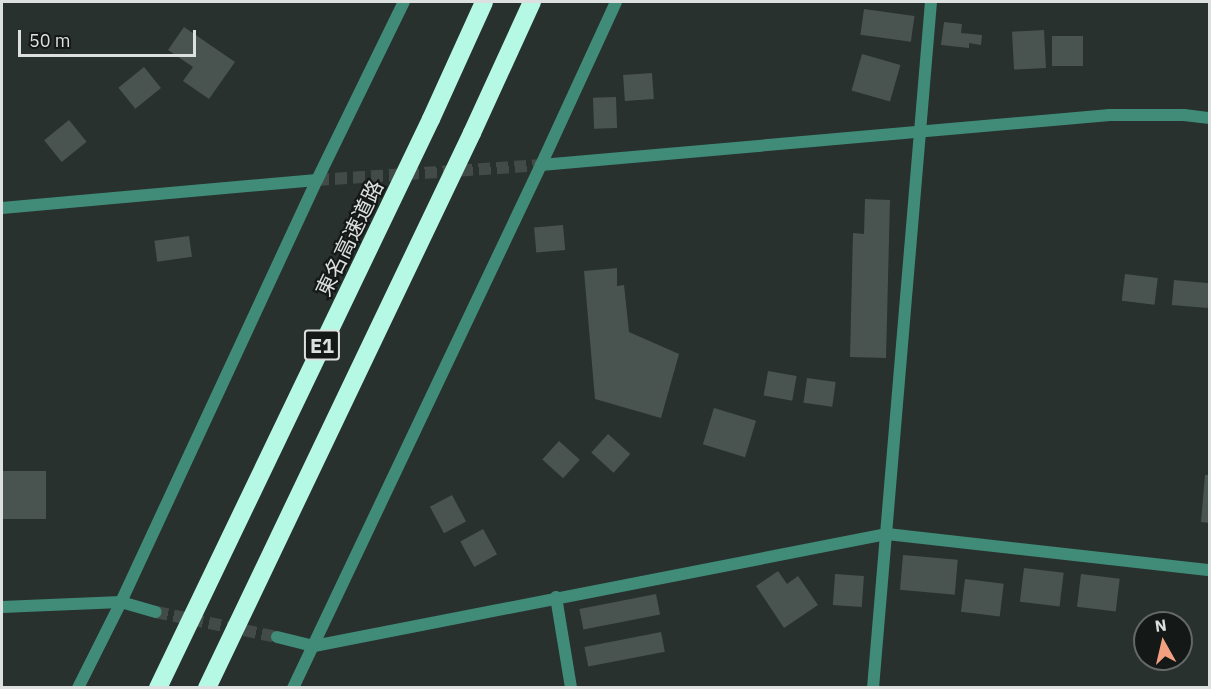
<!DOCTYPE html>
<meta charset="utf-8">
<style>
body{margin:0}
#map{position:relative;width:1211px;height:689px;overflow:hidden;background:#28312e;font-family:"IBM Plex Sans","Noto Sans JP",sans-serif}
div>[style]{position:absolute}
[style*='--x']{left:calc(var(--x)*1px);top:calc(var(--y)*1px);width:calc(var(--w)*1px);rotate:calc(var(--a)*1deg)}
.building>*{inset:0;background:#495350;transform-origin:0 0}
.minor-tunnel>*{height:12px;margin-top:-6px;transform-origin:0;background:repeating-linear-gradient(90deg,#434b49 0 12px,transparent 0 18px)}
.tertiary-tunnel>*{height:12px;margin-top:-6px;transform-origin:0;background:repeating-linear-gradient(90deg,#434b49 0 12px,transparent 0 18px)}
.minor>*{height:12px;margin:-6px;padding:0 6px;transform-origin:6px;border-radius:6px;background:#408c79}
.tertiary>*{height:12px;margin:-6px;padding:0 6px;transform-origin:6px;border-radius:6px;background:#408c79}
.motorway>*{height:18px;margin:-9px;padding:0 9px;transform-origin:9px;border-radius:9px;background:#b5f8e4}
span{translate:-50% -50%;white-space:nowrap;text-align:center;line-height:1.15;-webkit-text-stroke:4.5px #141817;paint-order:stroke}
.shield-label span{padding:2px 4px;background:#141817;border:2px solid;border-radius:4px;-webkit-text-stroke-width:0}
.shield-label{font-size:20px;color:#dce1df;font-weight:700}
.street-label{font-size:21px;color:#dce1df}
.frame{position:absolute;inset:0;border:3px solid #dce1df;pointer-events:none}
.north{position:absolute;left:1133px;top:611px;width:60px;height:60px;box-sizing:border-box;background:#141817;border:2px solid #646867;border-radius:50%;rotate:352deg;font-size:16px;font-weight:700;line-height:24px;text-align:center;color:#dce1df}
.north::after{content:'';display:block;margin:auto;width:21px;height:27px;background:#f2a080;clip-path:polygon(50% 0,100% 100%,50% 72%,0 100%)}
.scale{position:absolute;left:18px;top:30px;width:178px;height:27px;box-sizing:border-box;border:3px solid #dce1df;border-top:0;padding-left:8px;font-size:18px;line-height:21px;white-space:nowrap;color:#dce1df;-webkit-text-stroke:4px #141817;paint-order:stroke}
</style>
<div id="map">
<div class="building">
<div style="left:864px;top:9px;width:51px;height:26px;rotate:8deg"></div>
<div style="clip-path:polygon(944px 22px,962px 24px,961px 33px,982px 35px,981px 45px,969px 43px,969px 48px,941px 45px)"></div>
<div style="clip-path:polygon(184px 27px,235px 62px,209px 99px,183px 81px,193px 67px,168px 50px)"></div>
<div style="left:1044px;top:30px;width:38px;height:32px;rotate:87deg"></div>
<div style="left:1052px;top:36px;width:31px;height:30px"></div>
<div style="left:862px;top:54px;width:40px;height:38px;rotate:16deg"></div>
<div style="left:144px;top:67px;width:27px;height:33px;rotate:51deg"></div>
<div style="left:652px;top:73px;width:26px;height:29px;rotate:86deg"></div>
<div style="left:616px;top:97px;width:31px;height:23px;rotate:88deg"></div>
<div style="left:69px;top:120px;width:28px;height:32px;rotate:51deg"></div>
<div style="clip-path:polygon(865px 199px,890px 200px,886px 358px,850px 357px,853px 233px,864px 234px)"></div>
<div style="left:563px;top:225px;width:25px;height:29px;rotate:85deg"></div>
<div style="left:189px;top:236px;width:21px;height:35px;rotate:82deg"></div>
<div style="clip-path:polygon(617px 268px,617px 286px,624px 285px,629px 332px,679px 354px,661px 418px,595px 399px,584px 271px)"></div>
<div style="left:1125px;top:274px;width:33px;height:27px;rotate:7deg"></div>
<div style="left:1174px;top:280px;width:36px;height:25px;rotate:5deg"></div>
<div style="left:768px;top:371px;width:29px;height:25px;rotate:10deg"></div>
<div style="left:807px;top:378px;width:29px;height:25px;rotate:8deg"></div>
<div style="left:714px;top:408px;width:44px;height:38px;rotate:17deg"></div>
<div style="left:608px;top:434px;width:30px;height:25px;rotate:42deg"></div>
<div style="left:559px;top:441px;width:28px;height:25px;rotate:42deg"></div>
<div style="left:2px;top:471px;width:44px;height:48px"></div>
<div style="clip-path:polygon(1205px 475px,1210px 475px,1210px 523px,1201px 522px)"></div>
<div style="left:452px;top:495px;width:30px;height:25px;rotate:62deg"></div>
<div style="left:483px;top:529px;width:29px;height:26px;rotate:61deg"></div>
<div style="left:903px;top:555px;width:55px;height:35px;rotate:5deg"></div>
<div style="left:1024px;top:568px;width:40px;height:34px;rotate:7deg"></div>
<div style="clip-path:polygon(778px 571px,787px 584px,798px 576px,818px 605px,784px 628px,756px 586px)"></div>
<div style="left:835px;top:574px;width:29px;height:31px;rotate:4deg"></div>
<div style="left:1081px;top:574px;width:39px;height:33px;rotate:7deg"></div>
<div style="left:965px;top:579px;width:39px;height:33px;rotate:7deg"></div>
<div style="left:656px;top:594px;width:21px;height:78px;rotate:79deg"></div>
<div style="left:661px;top:632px;width:20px;height:78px;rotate:79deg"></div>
</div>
<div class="minor-tunnel">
<div style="--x:156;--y:612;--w:124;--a:11.7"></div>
</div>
<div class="tertiary-tunnel">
<div style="--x:317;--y:180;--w:225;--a:-3.8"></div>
</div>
<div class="minor">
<div style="--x:556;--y:597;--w:92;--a:80.6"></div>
<div style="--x:2;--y:607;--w:119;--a:-2.4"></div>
<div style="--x:121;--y:602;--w:36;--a:16"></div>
<div style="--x:277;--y:637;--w:38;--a:14"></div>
<div style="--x:314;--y:646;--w:584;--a:-11.06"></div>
<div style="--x:887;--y:534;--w:325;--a:6.4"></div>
<div style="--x:78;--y:688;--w:96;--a:-63.4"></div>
<div style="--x:121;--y:602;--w:465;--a:-65.1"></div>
<div style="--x:317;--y:180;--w:198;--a:-64"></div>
<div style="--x:293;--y:688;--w:579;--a:-64.63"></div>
<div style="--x:541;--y:165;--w:179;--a:-65.3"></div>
<div style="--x:873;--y:688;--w:688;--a:-85.17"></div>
</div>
<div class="tertiary">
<div style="--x:541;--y:165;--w:571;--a:-5.02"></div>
<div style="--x:1110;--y:115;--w:74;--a:0"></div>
<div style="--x:1184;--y:115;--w:26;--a:7"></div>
<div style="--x:2;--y:208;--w:316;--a:-5.1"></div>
</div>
<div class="motorway">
<div style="--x:158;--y:688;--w:631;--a:-64.37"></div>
<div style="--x:431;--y:119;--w:128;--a:-65.6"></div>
<div style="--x:207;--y:688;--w:615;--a:-64.48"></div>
<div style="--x:472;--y:133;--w:144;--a:-65.4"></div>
</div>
<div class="shield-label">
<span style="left:322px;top:345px">E1</span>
</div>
<div class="street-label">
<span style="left:349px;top:238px;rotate:-64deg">東名高速道路</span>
</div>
<div class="frame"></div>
<div class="north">N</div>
<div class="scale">50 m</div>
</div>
